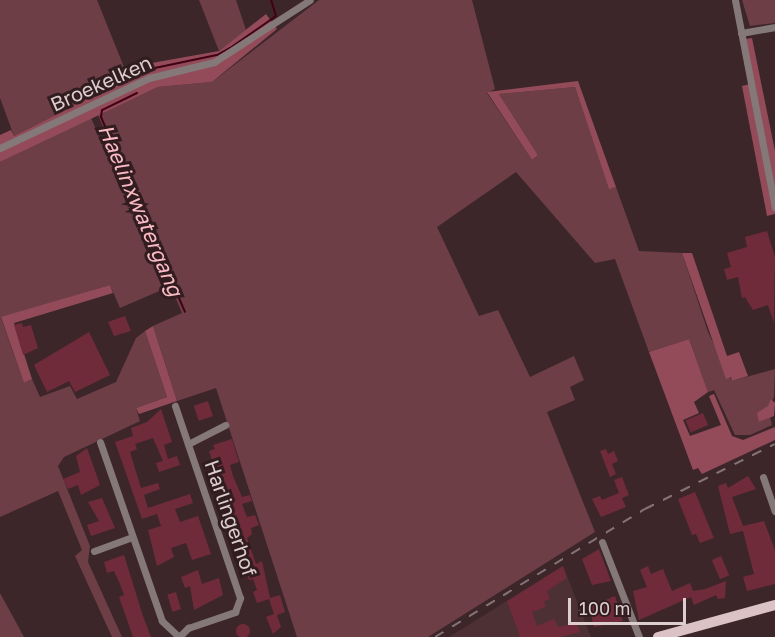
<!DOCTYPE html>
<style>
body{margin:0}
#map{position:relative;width:775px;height:637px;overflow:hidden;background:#3c262a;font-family:"Golos Text",sans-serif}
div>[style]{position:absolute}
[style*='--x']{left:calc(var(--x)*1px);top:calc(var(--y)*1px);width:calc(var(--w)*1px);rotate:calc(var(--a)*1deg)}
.built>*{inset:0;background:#4c3034}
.green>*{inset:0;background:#6d3e46}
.forest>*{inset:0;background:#944b59}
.stream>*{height:2px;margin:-1px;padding:0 1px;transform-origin:1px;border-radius:1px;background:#410014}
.building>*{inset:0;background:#702b3a;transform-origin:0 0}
.round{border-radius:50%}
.street>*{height:7px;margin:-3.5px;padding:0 3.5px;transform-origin:3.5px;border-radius:3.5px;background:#847879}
.primary>*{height:10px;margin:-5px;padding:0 5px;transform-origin:5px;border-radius:5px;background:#dbc2c5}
.rail>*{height:2px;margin-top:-1px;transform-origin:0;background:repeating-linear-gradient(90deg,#857275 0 10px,transparent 0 20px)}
span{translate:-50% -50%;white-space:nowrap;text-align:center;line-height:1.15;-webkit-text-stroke:6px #311d20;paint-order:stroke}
.street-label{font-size:20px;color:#dccdcf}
.water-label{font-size:21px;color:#fcbac3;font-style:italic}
.scale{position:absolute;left:568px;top:598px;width:118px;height:27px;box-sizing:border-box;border:3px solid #dccdcf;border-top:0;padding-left:8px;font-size:18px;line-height:21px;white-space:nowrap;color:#dccdcf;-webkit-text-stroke:4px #311d20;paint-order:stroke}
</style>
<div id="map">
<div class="built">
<div style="clip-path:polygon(563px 566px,591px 637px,449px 637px)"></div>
</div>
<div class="green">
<div style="clip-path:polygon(0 0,97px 0,126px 72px,103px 91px,14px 136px,0 98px)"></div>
<div style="clip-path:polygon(199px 0,236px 0,246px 30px,219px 51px)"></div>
<div style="clip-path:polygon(319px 0,472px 0,495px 89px,487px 93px,532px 160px,538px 155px,499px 94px,575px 87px,609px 188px,616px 187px,639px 251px,682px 253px,708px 332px,732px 381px,775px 369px,774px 397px,759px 422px,770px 417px,772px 425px,750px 435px,735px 435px,714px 390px,708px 392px,689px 339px,649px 352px,615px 259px,595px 263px,516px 172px,437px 227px,479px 316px,498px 310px,530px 377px,574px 356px,584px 380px,570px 387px,575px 400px,547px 412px,595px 532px,428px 637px,297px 637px,216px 388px,177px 401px,153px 326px,182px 313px,98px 115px,158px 87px,212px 82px)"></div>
<div style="clip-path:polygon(742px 0,775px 0,775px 23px,750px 26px)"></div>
<div style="clip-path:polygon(91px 118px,162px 275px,164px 289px,120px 308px,110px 285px,1px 318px,24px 383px,32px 379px,40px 397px,70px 386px,77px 399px,116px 382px,136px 338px,145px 331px,167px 397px,136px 408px,140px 421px,64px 457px,58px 466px,90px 546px,88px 562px,122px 637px,112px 637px,75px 556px,82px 550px,58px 491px,0 517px,0 162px)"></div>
<div style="clip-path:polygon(0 593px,24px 637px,0 637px)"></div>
</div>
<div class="forest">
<div style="clip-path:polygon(266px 14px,277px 29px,212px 82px,158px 87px,0 162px,0 135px,11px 130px,14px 136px,103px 91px,126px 72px,146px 64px,219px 51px)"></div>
<div style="clip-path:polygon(752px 38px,775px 151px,775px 214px,767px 216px,742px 86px,754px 83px,746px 39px)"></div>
<div style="clip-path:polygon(578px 81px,616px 187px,609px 189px,575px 87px,499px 94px,538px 155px,532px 160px,487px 92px)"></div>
<div style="clip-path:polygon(682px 253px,692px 253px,727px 356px,739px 352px,748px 376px,732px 381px,731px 377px,726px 379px)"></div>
<div style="clip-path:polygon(110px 285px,113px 293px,14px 323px,32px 379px,24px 383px,1px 317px)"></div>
<div style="clip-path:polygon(153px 326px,177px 401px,139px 414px,136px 408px,167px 397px,145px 331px)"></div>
<div style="clip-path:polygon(689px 339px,708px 392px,694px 402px,699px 413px,683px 420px,690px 436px,721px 425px,709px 396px,714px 394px,732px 436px,743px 440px,775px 427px,775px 440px,702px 474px,698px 468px,693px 470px,649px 352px)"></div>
<div style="clip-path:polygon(771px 399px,775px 403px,774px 416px,759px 422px,757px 413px,768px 406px)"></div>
</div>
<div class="stream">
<div style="--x:131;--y:78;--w:21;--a:-25"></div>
<div style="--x:150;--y:69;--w:68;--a:-11.8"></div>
<div style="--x:217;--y:55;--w:18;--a:-29"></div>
<div style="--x:233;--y:46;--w:52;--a:-34.9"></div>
<div style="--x:276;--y:16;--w:17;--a:-107"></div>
<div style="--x:137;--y:93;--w:39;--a:154"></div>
<div style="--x:102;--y:110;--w:7;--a:98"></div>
<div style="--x:101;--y:117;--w:212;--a:66.7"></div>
</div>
<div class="building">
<div style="clip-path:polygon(767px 231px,775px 257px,774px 323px,768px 305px,753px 310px,745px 297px,742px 298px,738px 277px,727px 280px,724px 269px,731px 267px,727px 253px,747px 247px,745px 237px)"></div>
<div style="clip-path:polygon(125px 316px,131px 331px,114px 336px,108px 322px)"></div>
<div style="clip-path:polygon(22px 323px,23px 327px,31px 325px,38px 348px,23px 355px,14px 325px)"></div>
<div style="clip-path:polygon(89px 332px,110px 375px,75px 392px,69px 381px,47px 392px,34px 365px)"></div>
<div style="left:208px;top:401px;width:16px;height:15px;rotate:72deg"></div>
<div style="clip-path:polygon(161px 409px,172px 442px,164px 445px,168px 459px,177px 456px,180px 465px,159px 472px,156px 463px,163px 461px,153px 438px,135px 444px,137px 449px,130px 452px,141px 488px,158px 483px,160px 489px,144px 495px,148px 508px,190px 494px,193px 503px,175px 509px,180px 522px,198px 516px,211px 554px,192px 560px,186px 543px,171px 548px,174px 557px,157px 566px,148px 530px,161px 526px,157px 514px,142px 519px,115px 442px,133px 436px,131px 428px,147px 422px)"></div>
<div style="left:703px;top:413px;width:13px;height:19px;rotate:67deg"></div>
<div style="clip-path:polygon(232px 439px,239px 462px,230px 465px,233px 476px,242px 497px,250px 495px,252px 501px,242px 504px,247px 517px,255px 515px,259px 525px,251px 528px,252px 534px,247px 538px,256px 564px,262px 561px,270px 598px,280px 595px,285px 612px,277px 615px,281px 627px,273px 634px,266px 617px,274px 614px,269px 599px,257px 603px,253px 592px,257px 590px,253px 579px,249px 580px,212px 471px,215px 470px,209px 451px,215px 449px,213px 445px)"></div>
<div style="clip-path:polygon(87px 448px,100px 485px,81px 495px,78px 485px,68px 489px,63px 479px,80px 472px,76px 456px)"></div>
<div style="clip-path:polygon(606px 449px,608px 454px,614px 451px,618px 461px,612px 464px,616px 474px,610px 477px,600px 451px)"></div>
<div style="clip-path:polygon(748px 476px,756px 489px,732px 497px,743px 526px,764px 521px,775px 550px,775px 584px,747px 591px,743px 577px,754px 574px,743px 531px,730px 534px,718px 486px,726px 483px,728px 488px)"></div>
<div style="clip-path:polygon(622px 477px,629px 495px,622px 498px,626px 507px,601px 517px,592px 499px,600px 496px,602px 500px,619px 493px,614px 480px)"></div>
<div style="clip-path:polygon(695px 492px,714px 538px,700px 543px,696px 534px,692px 535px,678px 499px)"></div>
<div style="clip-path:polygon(102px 498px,115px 528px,91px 536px,87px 525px,99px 521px,88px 502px)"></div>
<div style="clip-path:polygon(599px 549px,611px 581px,592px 585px,582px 559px)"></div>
<div style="clip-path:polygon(124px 555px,143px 616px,151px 637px,133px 637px,119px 597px,124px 595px,120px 584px,114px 571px,107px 573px,104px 562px)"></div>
<div style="left:721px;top:556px;width:21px;height:10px;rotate:67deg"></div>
<div style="clip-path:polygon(563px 566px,567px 578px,547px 591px,550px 599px,544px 601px,546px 607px,532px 612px,537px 626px,554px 619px,558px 627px,576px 623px,580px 632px,560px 637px,520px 637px,507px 601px)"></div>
<div style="clip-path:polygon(648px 566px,651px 574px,663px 569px,672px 591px,690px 583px,693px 591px,705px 589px,726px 581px,725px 598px,718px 599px,716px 595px,694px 605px,691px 597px,639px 620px,633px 591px,647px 587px,640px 570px)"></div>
<div style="clip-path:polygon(198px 570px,202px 584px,219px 578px,223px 595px,194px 610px,190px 586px,185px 588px,181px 577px)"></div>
<div style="left:176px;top:592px;width:18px;height:9px;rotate:74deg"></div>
<div style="clip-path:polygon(615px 596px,623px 621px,594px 627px,589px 607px)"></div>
<div class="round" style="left:236px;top:624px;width:14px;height:14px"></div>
</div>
<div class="street">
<div style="--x:735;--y:0;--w:211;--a:79.1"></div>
<div style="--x:741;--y:33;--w:35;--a:-10"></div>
<div style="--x:0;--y:148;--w:165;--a:-25.2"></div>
<div style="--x:149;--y:78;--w:67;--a:-13.8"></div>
<div style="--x:214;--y:62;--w:114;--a:-32.9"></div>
<div style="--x:100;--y:442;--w:189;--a:70.9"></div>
<div style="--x:162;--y:621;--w:23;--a:43"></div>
<div style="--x:179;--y:637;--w:13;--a:-45"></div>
<div style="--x:188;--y:628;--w:50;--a:-18.8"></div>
<div style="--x:235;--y:612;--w:15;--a:-70"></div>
<div style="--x:240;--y:598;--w:203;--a:-108.7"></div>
<div style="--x:188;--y:444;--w:42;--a:-27.2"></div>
<div style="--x:763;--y:477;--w:36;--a:71"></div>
<div style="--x:602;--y:542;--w:102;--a:68.7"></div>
<div style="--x:94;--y:551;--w:40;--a:-20.2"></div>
</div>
<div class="primary">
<div style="--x:658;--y:637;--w:121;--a:-15.3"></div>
</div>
<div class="rail">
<div style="--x:435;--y:637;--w:246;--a:-31.4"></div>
<div style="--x:645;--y:509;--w:145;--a:-26.6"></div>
</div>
<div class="street-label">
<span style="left:101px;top:83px;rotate:-24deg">Broekelken</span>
<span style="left:231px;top:518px;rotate:71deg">Harlingerhof</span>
</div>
<div class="water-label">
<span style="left:141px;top:210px;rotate:67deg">Haelinxwatergang</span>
</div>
<div class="scale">100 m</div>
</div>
